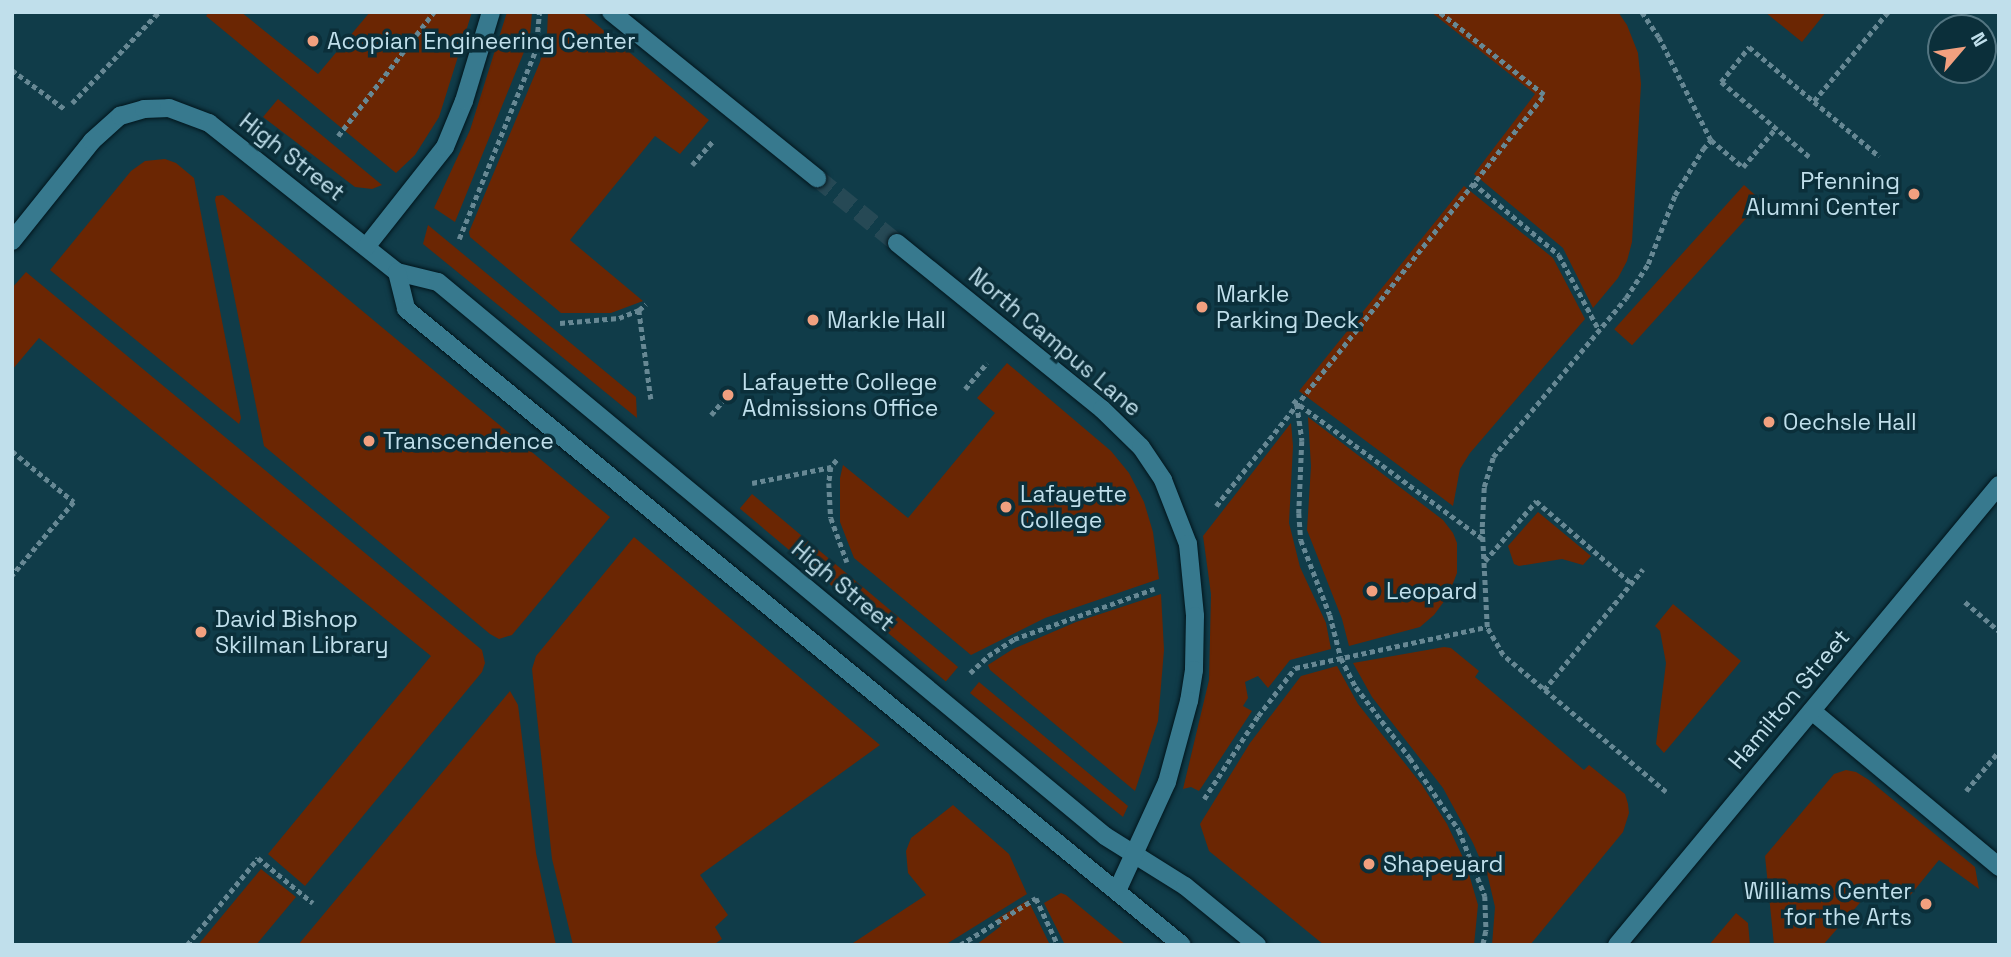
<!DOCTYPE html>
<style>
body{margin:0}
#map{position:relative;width:2011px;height:957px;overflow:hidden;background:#0b2f3a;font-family:"Space Grotesk",sans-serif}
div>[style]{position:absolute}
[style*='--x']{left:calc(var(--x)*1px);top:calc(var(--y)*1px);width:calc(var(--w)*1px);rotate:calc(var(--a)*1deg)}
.built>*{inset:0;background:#103c49}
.green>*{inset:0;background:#6b2603;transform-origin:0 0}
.minor-tunnel>*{height:18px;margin-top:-9px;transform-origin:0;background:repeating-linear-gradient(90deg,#264955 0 18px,transparent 0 27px)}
.path>*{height:4.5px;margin-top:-2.25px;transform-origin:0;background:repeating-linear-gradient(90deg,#678894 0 5px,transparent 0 8.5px)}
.roads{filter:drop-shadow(0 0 2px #02151c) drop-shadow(0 0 2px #02151c)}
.minor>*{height:18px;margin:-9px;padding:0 9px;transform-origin:9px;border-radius:9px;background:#37798e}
.dots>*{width:19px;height:19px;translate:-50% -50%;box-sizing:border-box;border:4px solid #0b2f3a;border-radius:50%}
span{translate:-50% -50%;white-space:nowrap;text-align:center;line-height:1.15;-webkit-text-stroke:7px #0b2f3a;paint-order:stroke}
.poi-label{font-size:23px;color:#c0dfeb}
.left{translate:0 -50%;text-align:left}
.right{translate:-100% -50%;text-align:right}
.street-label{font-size:23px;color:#c0dfeb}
.frame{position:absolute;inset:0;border:14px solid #c0dfeb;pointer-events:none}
.north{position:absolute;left:1927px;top:14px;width:70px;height:70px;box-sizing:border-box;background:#0b2f3a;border:2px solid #537581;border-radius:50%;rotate:61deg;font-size:19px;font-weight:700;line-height:28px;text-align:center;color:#c0dfeb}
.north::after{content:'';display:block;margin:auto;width:24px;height:32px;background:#f2a07f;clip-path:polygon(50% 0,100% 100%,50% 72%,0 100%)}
</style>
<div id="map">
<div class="built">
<div style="clip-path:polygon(evenodd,12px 12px,1999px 12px,1999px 945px,12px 945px,12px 12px,1941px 28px,1983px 28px,1983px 70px,1941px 70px,1941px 28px)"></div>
</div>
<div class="green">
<div style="clip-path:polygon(209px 12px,241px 12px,318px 74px,370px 12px,472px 12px,439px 117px,415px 155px,396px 173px,206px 16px)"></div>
<div style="clip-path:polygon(507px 12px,532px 12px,530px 37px,455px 222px,434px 208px,470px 130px)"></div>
<div style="clip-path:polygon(548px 12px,582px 12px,709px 120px,680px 154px,655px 136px,570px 240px,643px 301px,611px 313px,561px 313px,470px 237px,469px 232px,540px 62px,547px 34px)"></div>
<div style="clip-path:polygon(1431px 12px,1618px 12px,1627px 25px,1638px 53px,1641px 84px,1632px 242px,1627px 261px,1618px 278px,1593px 308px,1563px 248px,1474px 174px,1535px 94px)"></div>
<div style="clip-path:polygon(1765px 12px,1826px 12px,1802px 42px)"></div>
<div style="clip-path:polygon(278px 99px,382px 185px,372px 189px,355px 187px,263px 117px)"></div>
<div style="clip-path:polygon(165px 159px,176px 163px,194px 178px,241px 418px,239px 424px,50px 270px,131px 171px,145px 161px)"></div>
<div style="left:1744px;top:185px;width:24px;height:194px;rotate:42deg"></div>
<div style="clip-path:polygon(1464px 186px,1553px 258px,1585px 319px,1470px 453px,1460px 469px,1453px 506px,1299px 391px)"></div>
<div style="clip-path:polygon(223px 195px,610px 517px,512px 635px,499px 639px,490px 634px,264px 446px,215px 200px,216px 196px)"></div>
<div style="clip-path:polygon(428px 225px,636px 397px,637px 418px,423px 244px)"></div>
<div style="clip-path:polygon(26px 272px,482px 650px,485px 663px,482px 672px,305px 886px,268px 854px,431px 656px,39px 338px,12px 370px,12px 288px)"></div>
<div style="clip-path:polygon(1007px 363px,1111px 451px,1129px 473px,1144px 502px,1153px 532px,1159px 579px,1045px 618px,971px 655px,854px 558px,840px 522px,840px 478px,843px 465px,908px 518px,995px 413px,977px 398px)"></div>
<div style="clip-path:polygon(1308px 417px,1443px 520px,1453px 533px,1457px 543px,1457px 573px,1448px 596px,1434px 615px,1420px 627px,1349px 646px,1342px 619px,1307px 530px,1311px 466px)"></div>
<div style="clip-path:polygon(1291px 423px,1293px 446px,1289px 523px,1300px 567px,1326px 623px,1331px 649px,1290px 660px,1268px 688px,1258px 676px,1245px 682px,1248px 698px,1243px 706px,1252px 711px,1199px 791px,1191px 787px,1183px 789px,1209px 680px,1211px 594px,1203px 536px)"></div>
<div style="left:752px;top:494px;width:269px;height:19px;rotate:40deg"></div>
<div style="clip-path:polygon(1538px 512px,1591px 556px,1583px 565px,1562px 559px,1519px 566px,1514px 564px,1508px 546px)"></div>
<div style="clip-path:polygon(634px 537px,880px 745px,700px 875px,728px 915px,715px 927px,722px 939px,713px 945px,573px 945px,552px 859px,532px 669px,536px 656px)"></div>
<div style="clip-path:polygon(1161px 594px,1164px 650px,1158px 721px,1135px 791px,990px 670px,988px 665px,1013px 649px,1076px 622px)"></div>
<div style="clip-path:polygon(1673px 604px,1741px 661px,1664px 753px,1656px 744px,1666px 663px,1660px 631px,1655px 626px)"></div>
<div style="clip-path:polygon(1444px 647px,1451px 648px,1479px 671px,1475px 677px,1584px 770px,1589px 765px,1625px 794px,1628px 804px,1629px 813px,1623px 832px,1530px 945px,1492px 945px,1495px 907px,1488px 877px,1473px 843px,1443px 788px,1372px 697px,1353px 663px)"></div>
<div style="clip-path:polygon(1337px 666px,1358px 704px,1422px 785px,1447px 824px,1466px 864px,1478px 905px,1474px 945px,1324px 945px,1209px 851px,1200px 824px,1250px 743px,1301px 676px)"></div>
<div style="clip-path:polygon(979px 682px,1128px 806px,1123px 817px,970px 693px)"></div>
<div style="clip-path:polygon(510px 691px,518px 705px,536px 853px,556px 945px,298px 945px)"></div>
<div style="clip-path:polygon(1846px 770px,1856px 772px,1869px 780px,1975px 867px,1979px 889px,1939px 860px,1908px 898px,1887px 880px,1879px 881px,1823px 945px,1774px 945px,1765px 856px,1834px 774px)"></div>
<div style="clip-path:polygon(953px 805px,1009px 854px,1027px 894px,945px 945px,850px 945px,926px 895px,908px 873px,906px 851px,911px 838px)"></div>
<div style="clip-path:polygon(261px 869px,296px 897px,256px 945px,198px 945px)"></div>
<div style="clip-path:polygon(1061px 893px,1066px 895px,1126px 945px,1065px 945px,1044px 903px)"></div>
<div style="clip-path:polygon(1028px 900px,1050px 945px,976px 945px,1001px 926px,995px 920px)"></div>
<div style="clip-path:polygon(1736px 913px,1748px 923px,1750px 945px,1709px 945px)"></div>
</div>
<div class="minor-tunnel">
<div style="--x:817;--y:178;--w:103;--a:39.1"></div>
</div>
<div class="path">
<div style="--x:1642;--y:12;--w:30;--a:56"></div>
<div style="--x:1659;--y:37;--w:115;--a:63.2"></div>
<div style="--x:12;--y:70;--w:67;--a:36.5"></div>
<div style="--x:1814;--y:101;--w:116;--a:-50.3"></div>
<div style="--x:72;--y:103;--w:126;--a:-46.3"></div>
<div style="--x:338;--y:136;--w:157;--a:-52.3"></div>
<div style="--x:1809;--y:157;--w:116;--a:-139.6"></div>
<div style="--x:1721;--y:82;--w:45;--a:-51.3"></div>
<div style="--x:1749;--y:47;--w:170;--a:40"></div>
<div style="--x:692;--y:165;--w:32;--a:-49"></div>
<div style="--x:1473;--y:183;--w:112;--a:39.9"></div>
<div style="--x:1559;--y:255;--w:85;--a:61.9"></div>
<div style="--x:459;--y:239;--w:205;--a:-67.9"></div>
<div style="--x:536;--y:49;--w:37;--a:-85"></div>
<div style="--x:639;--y:310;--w:90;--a:82.3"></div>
<div style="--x:560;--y:323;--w:59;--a:-4.8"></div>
<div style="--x:619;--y:318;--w:22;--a:-22"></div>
<div style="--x:639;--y:310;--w:9;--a:-41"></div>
<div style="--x:965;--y:389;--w:34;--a:-50"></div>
<div style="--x:1293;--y:400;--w:235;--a:36.2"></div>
<div style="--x:1297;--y:404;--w:37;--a:82"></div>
<div style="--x:1302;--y:441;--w:72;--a:92.4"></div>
<div style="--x:1299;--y:513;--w:27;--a:86"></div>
<div style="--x:1301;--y:540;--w:80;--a:68.9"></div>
<div style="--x:1330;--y:615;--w:44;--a:75.7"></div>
<div style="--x:1341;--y:658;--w:33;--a:63"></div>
<div style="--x:1356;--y:687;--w:89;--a:52.7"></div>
<div style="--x:1410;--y:758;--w:87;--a:55.8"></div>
<div style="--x:1459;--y:830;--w:71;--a:68.5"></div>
<div style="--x:1485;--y:896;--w:35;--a:88"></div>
<div style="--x:1486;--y:931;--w:14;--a:102"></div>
<div style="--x:711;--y:415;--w:26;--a:-50"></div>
<div style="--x:12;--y:451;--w:80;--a:39.4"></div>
<div style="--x:74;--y:502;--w:97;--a:130"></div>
<div style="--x:837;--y:460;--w:9;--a:131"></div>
<div style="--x:831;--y:467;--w:16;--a:97"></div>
<div style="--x:829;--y:483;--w:35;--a:87"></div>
<div style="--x:831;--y:518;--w:47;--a:70"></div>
<div style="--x:752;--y:483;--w:81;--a:-11.4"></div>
<div style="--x:1216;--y:506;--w:526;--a:-51.41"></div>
<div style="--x:1544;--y:95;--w:134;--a:-141.7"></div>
<div style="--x:1485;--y:561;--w:79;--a:-49.6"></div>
<div style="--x:1536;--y:501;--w:127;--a:40.8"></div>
<div style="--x:1965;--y:602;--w:45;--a:40.5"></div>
<div style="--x:970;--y:673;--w:25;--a:-43"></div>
<div style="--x:988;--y:656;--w:31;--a:-33"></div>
<div style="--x:1014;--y:639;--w:149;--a:-19.7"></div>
<div style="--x:1544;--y:690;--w:156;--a:-50.7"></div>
<div style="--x:1966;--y:791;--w:52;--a:-50.5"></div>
<div style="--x:1666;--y:792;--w:213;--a:-140"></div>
<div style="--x:1503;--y:655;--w:32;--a:-120"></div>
<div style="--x:1487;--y:627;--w:100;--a:-92.9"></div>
<div style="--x:1482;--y:527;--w:40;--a:-87.1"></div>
<div style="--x:1484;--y:487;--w:31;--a:-73"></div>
<div style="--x:1493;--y:457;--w:207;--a:-50.1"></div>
<div style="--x:1626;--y:298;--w:40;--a:-57.1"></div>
<div style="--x:1648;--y:264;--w:74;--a:-68.6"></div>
<div style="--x:1675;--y:195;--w:54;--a:-58.7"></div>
<div style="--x:1703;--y:149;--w:12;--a:-48"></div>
<div style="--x:1711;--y:140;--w:42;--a:40.2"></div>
<div style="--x:1743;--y:167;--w:51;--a:-49.8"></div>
<div style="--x:1204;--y:799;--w:99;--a:-57"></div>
<div style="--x:1258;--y:716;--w:61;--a:-52.4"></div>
<div style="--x:1295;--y:668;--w:196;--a:-12.1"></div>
<div style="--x:187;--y:945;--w:112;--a:-50.8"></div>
<div style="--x:258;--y:858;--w:71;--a:39.3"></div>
<div style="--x:725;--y:945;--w:1;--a:-45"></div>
<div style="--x:960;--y:945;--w:89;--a:-31.7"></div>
<div style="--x:1036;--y:898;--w:52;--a:64.9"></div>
</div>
<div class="roads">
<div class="minor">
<div style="--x:611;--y:12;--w:265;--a:38.9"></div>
<div style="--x:12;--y:241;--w:128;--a:-51.3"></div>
<div style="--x:92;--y:141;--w:38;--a:-42"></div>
<div style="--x:120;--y:116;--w:25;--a:-16"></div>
<div style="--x:144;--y:109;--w:25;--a:-2"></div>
<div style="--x:169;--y:108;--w:43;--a:20.6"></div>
<div style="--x:209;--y:123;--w:240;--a:38.4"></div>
<div style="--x:397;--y:272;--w:42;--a:13.7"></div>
<div style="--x:438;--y:282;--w:867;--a:39.71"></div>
<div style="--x:1105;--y:836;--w:94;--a:32"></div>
<div style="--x:1185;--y:886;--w:93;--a:39.3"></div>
<div style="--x:897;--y:243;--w:264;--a:39"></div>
<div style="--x:1102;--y:409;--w:54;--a:44.3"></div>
<div style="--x:1141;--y:447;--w:40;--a:56"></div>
<div style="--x:1163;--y:480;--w:69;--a:68.7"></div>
<div style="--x:1188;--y:544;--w:72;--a:84.4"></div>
<div style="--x:1195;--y:616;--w:54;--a:91.1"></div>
<div style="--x:1194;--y:670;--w:31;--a:99"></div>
<div style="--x:1189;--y:701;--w:84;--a:105.2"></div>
<div style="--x:1167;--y:782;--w:120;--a:114.6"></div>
<div style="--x:366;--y:247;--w:127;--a:-51.7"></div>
<div style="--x:445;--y:147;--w:50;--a:-67.6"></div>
<div style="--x:464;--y:101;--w:93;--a:-73.1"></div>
<div style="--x:397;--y:272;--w:38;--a:76"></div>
<div style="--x:406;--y:309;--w:1003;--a:39.34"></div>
<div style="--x:1812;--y:711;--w:244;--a:39.8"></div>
<div style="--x:1617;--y:945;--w:598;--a:-50.29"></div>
</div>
</div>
<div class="dots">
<div style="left:313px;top:41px;background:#f2a07f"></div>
<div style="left:1914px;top:194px;background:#f2a07f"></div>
<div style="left:1202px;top:307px;background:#f2a07f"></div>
<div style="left:813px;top:320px;background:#f2a07f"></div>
<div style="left:728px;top:395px;background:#f2a07f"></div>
<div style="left:1769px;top:422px;background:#f2a07f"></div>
<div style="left:369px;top:441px;background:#f2a07f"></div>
<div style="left:1006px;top:507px;background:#f2a07f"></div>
<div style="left:1372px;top:591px;background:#f2a07f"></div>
<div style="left:201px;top:632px;background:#f2a07f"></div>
<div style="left:1369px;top:864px;background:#f2a07f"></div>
<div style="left:1926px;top:904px;background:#f2a07f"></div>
</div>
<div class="poi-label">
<span class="left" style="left:327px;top:41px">Acopian Engineering Center</span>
<span class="right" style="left:1900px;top:194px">Pfenning<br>Alumni Center</span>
<span class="left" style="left:1216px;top:307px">Markle<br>Parking Deck</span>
<span class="left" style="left:827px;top:320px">Markle Hall</span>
<span class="left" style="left:742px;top:395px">Lafayette College<br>Admissions Office</span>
<span class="left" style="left:1783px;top:422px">Oechsle Hall</span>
<span class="left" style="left:383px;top:441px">Transcendence</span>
<span class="left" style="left:1020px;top:507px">Lafayette<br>College</span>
<span class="left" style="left:1386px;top:591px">Leopard</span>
<span class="left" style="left:215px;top:632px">David Bishop<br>Skillman Library</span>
<span class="left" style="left:1383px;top:864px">Shapeyard</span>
<span class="right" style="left:1912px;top:904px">Williams Center<br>for the Arts</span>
</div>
<div class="street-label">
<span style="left:292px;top:157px;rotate:38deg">High Street</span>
<span style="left:1055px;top:342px;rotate:40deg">North Campus Lane</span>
<span style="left:843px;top:586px;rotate:40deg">High Street</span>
<span style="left:1789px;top:699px;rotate:-50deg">Hamilton Street</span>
</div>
<div class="frame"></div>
<div class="north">N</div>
</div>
